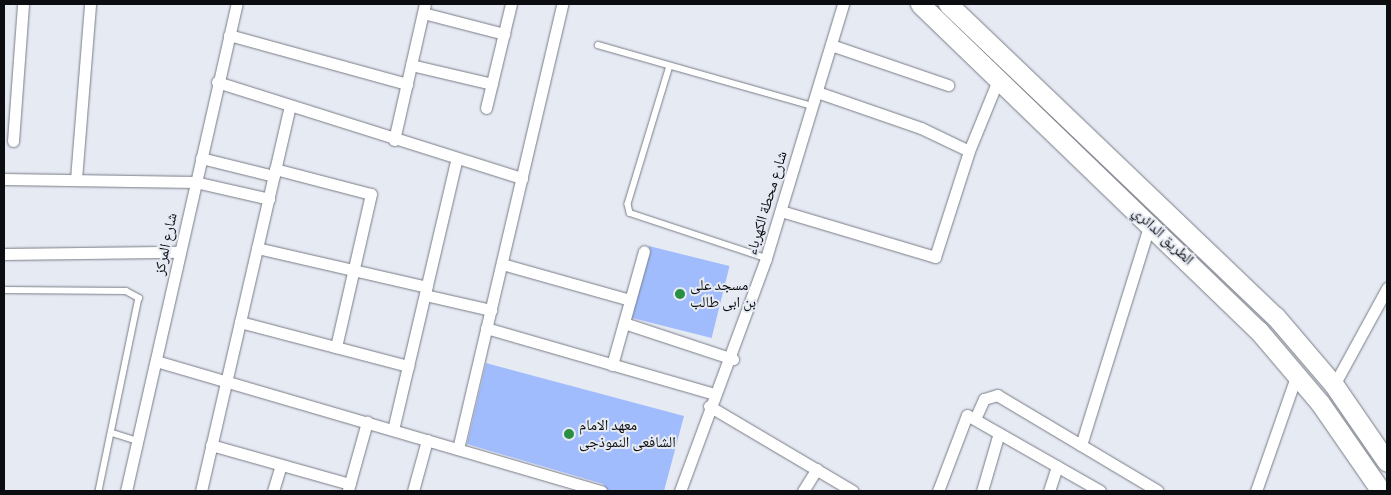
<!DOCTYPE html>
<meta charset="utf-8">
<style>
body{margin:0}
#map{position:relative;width:1391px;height:495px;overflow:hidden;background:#e6eaf3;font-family:Bitter,"Noto Naskh Arabic",serif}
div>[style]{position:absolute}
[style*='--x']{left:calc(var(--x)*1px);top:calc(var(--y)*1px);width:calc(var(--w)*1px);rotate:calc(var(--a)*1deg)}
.building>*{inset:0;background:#a1bcfd;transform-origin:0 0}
.roads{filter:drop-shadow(0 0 1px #787c85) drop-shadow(0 0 1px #787c85)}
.service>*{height:5.5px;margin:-2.75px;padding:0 2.75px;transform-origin:2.75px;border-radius:2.75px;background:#fff}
.minor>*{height:11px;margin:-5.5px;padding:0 5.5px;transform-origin:5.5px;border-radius:5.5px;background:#fff}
.trunk>*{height:19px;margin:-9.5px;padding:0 9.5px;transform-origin:9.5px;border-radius:9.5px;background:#fff}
.dots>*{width:14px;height:14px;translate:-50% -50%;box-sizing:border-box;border:2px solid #e6eaf3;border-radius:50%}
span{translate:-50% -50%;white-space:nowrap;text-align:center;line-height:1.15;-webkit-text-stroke:4px #e6eaf3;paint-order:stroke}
.street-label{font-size:15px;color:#0b0d10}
.poi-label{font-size:15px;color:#0b0d10}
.left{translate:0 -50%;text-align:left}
.frame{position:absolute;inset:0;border:5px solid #0b0d10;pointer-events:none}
</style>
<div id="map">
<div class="building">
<div style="left:649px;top:246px;width:83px;height:74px;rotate:14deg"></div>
<div style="clip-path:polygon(486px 363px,684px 416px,664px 491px,608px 491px,603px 484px,467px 444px)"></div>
</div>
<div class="roads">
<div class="service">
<div style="--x:598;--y:45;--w:223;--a:15.9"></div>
<div style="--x:670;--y:66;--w:144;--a:106.9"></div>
<div style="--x:628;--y:204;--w:9;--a:77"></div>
<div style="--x:630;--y:213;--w:143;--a:18.3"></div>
<div style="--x:4;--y:290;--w:122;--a:0.5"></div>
<div style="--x:126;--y:291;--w:15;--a:28"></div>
<div style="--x:139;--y:298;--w:197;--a:101.7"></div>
<div style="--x:112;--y:433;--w:27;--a:17"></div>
</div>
<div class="minor">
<div style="--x:423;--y:13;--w:84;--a:14.5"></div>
<div style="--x:229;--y:35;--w:185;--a:15.4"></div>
<div style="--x:831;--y:45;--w:124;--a:18.9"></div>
<div style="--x:411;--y:65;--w:83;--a:13.2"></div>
<div style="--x:217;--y:82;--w:320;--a:17.5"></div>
<div style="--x:817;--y:92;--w:110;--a:19.1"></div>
<div style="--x:921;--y:128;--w:53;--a:25.6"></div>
<div style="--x:486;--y:108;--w:107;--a:-76.5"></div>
<div style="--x:394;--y:140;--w:139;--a:-77.2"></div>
<div style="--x:13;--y:141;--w:137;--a:-85.8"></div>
<div style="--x:201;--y:158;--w:75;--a:13.9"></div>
<div style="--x:275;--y:169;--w:99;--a:14.6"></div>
<div style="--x:371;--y:194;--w:157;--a:102.9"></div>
<div style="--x:4;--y:179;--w:191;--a:0.9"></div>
<div style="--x:195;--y:182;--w:76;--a:12.9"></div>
<div style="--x:76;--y:179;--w:176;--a:-85.4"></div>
<div style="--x:781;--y:211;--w:161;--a:16.6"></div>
<div style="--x:935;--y:257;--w:111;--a:-72.2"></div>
<div style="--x:969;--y:151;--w:77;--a:-67.8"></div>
<div style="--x:257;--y:248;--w:174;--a:12.9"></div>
<div style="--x:4;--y:254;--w:176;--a:-0.7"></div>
<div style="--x:502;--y:264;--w:133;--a:15.7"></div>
<div style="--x:425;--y:295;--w:68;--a:12.8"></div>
<div style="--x:240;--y:322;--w:174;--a:14.7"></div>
<div style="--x:624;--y:323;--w:115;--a:18.3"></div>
<div style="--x:486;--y:328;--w:237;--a:16.1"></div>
<div style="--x:156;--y:361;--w:464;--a:16.3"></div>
<div style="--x:612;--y:365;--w:118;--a:-74.3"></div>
<div style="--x:1334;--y:385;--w:111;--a:-61.3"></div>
<div style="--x:709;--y:406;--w:167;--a:30.6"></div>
<div style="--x:975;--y:419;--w:22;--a:-66"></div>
<div style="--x:984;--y:399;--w:14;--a:-17"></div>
<div style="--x:997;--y:395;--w:187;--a:30.8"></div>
<div style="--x:393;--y:430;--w:279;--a:-76.8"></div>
<div style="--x:211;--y:445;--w:144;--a:15.7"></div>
<div style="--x:1081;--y:445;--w:232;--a:-72.7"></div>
<div style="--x:458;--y:449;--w:457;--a:-76.8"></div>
<div style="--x:348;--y:490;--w:71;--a:-74.4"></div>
<div style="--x:126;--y:491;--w:499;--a:-77.2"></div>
<div style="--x:201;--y:491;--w:394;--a:-77"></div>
<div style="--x:273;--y:491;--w:27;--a:-73"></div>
<div style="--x:413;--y:491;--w:53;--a:-74.6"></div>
<div style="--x:680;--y:491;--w:248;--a:-69.7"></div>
<div style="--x:766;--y:258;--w:265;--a:-73.1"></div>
<div style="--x:803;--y:491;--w:26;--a:-58"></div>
<div style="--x:938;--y:491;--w:81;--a:-69.1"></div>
<div style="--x:967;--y:415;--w:153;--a:29.7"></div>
<div style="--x:982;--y:491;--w:60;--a:-73.7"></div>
<div style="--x:1049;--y:491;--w:26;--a:-72"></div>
<div style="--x:1256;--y:491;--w:124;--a:-70.7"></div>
</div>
<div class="trunk">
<div style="--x:920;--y:4;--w:470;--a:44"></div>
<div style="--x:1258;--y:330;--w:96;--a:49.7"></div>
<div style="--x:1320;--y:403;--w:107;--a:55.3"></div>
<div style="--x:948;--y:4;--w:452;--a:43.7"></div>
<div style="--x:1275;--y:316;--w:91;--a:49.5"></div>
<div style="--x:1334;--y:385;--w:93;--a:55.5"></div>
</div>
</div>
<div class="dots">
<div style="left:680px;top:294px;background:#288f45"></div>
<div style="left:569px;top:434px;background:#288f45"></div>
</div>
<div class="street-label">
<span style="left:767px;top:203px;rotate:-73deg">شارع محطة الكهرباء</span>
<span style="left:1163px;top:236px;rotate:43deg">الطريق الدائري</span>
<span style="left:166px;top:244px;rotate:-78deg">شارع المركز</span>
</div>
<div class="poi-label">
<span class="left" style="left:690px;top:294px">مسجد على<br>بن ابى طالب</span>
<span class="left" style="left:579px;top:434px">معهد الامام<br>الشافعى النموذجى</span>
</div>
<div class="frame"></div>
</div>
